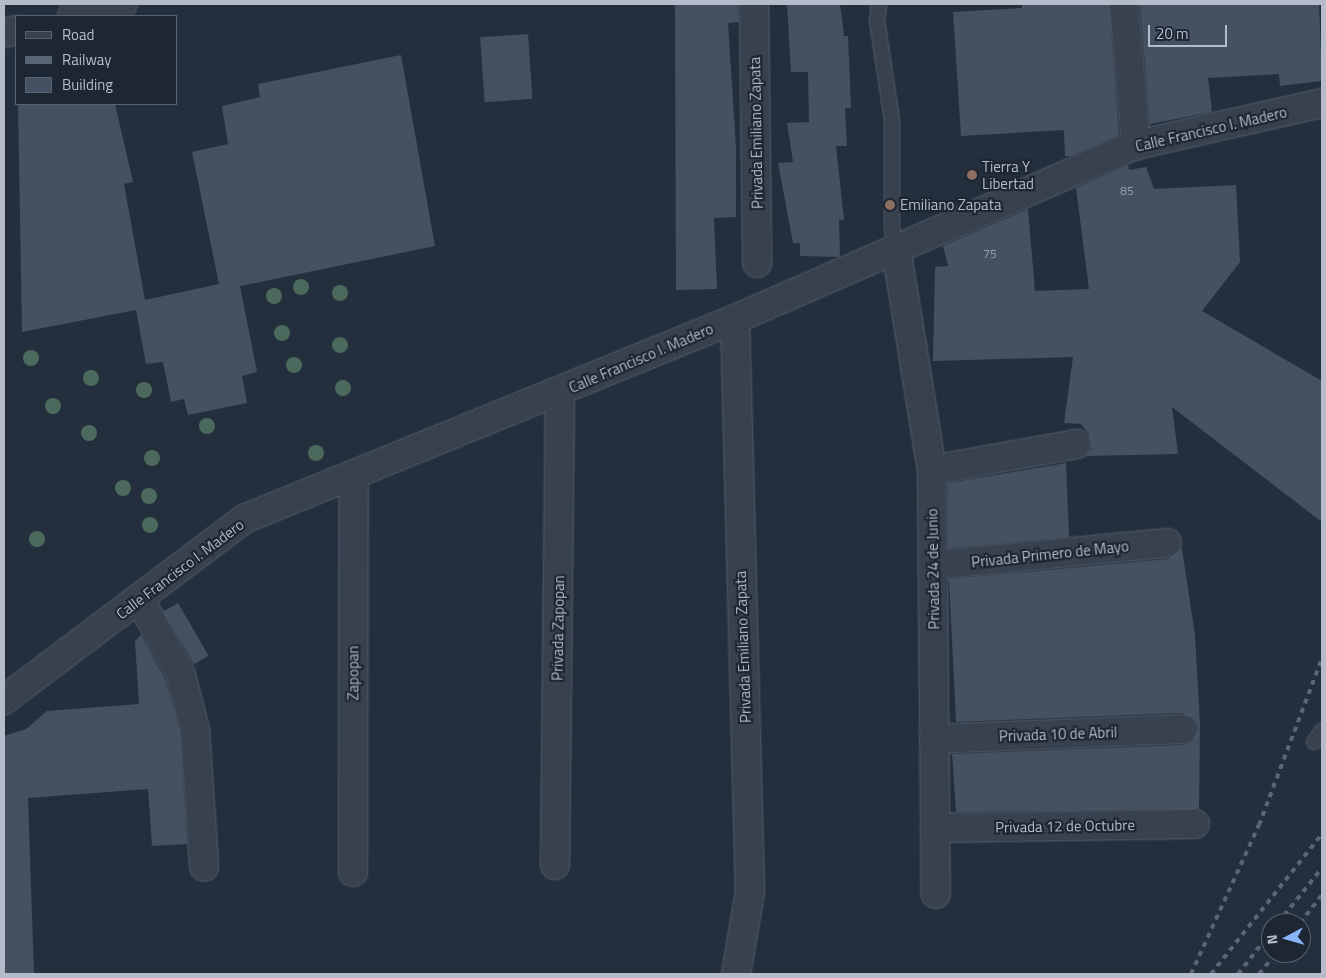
<!DOCTYPE html>
<style>
body{margin:0}
#map{position:relative;width:1326px;height:978px;overflow:hidden;background:#242f3e;font-family:"Titillium Web",sans-serif}
div>[style]{position:absolute}
[style*='--x']{left:calc(var(--x)*1px);top:calc(var(--y)*1px);width:calc(var(--w)*1px);rotate:calc(var(--a)*1deg)}
.building>*{inset:0;background:#455162;transform-origin:0 0}
.roads{filter:drop-shadow(0 0 1px #565f6c) drop-shadow(0 0 1px #565f6c)}
.lane>*{height:14px;margin:-7px;padding:0 7px;transform-origin:7px;border-radius:7px;background:#38414e}
.street>*{height:28px;margin:-14px;padding:0 14px;transform-origin:14px;border-radius:14px;background:#38414e}
.rail>*{height:4px;margin-top:-2px;transform-origin:0;background:repeating-linear-gradient(90deg,#5a6575 0 5px,transparent 0 10px)}
.trees>*{width:16px;height:16px;margin:-8px;border-radius:50%;background:#4b6a5d}
.dots>*{width:14px;height:14px;translate:-50% -50%;box-sizing:border-box;border:2px solid #1d2633;border-radius:50%}
span{translate:-50% -50%;white-space:nowrap;text-align:center;line-height:1.15;-webkit-text-stroke:4.5px #1d2633;paint-order:stroke}
.number-label{font-size:12px;color:#98a1af}
.number-label span{-webkit-text-stroke-width:0}
.street-label{font-size:15px;color:#b4bcc9}
.poi-label{font-size:15px;color:#b4bcc9}
.left{translate:0 -50%;text-align:left}
.frame{position:absolute;inset:0;border:5px solid #b4bcc9;pointer-events:none}
.legend{position:absolute;left:15px;top:15px;width:162px;height:90px;box-sizing:border-box;background:#1d2633;border:1px solid #59626f;margin:0;padding:6px 9px;list-style:none;font-size:15px;color:#b4bcc9}
.legend li{display:flex;align-items:center;gap:10px;height:25px}
.legend b{width:25px;border:1px solid #59626f}
.north{position:absolute;left:1261px;top:913px;width:50px;height:50px;box-sizing:border-box;background:#1d2633;border:1px solid #59626f;border-radius:50%;rotate:264deg;font-size:14px;font-weight:700;line-height:20px;text-align:center;color:#b4bcc9}
.north::after{content:'';display:block;margin:auto;width:18px;height:22px;background:#8ab4f8;clip-path:polygon(50% 0,100% 100%,50% 72%,0 100%)}
.scale{position:absolute;left:1148px;top:25px;width:79px;height:22px;box-sizing:border-box;border:2px solid #b4bcc9;border-top:0;padding-left:6px;font-size:15px;line-height:18px;white-space:nowrap;color:#b4bcc9;-webkit-text-stroke:4px #1d2633;paint-order:stroke}
</style>
<div id="map">
<div class="building">
<div style="clip-path:polygon(675px 4px,738px 4px,739px 22px,728px 23px,736px 147px,736px 217px,714px 218px,717px 289px,676px 290px)"></div>
<div style="clip-path:polygon(787px 4px,840px 4px,844px 36px,848px 36px,851px 108px,845px 108px,847px 146px,836px 146px,844px 220px,839px 220px,840px 257px,800px 256px,800px 243px,793px 243px,778px 163px,793px 162px,787px 123px,809px 122px,808px 72px,791px 72px)"></div>
<div style="clip-path:polygon(1022px 4px,1109px 4px,1119px 135px,1071px 156px,1065px 156px,1064px 130px,961px 136px,953px 12px,1022px 8px)"></div>
<div style="clip-path:polygon(1140px 4px,1319px 4px,1322px 81px,1280px 86px,1279px 74px,1208px 78px,1212px 112px,1150px 124px)"></div>
<div style="left:528px;top:34px;width:65px;height:48px;rotate:86deg"></div>
<div style="clip-path:polygon(401px 55px,435px 246px,240px 286px,257px 372px,242px 376px,247px 403px,188px 415px,184px 399px,171px 402px,163px 362px,146px 364px,136px 310px,22px 332px,18px 104px,115px 104px,133px 182px,124px 184px,145px 300px,219px 284px,192px 152px,228px 144px,222px 106px,260px 97px,258px 84px)"></div>
<div style="clip-path:polygon(1128px 165px,1129px 170px,1146px 167px,1154px 189px,1236px 185px,1240px 262px,1202px 311px,1322px 381px,1322px 522px,1172px 407px,1178px 454px,1086px 456px,1092px 449px,1089px 434px,1081px 424px,1064px 423px,1073px 357px,933px 361px,935px 267px,948px 266px,943px 246px,1028px 209px,1035px 291px,1089px 289px,1076px 188px)"></div>
<div style="clip-path:polygon(1066px 463px,1069px 537px,948px 548px,948px 483px)"></div>
<div style="clip-path:polygon(1182px 549px,1195px 635px,1200px 725px,1199px 809px,956px 812px,952px 754px,1184px 745px,1192px 742px,1199px 729px,1196px 720px,1182px 713px,956px 722px,949px 579px,1168px 559px)"></div>
<div style="left:178px;top:603px;width:61px;height:17px;rotate:60deg"></div>
<div style="clip-path:polygon(141px 635px,166px 681px,180px 732px,187px 844px,152px 846px,148px 789px,28px 798px,34px 974px,4px 974px,4px 736px,26px 729px,47px 711px,139px 704px,135px 641px)"></div>
</div>
<div class="roads">
<div class="lane">
<div style="--x:879;--y:4;--w:16;--a:97"></div>
<div style="--x:877;--y:20;--w:101;--a:81.5"></div>
<div style="--x:892;--y:120;--w:108;--a:90"></div>
<div style="--x:892;--y:228;--w:20;--a:79"></div>
<div style="--x:1314;--y:742;--w:14;--a:-54"></div>
</div>
<div class="street">
<div style="--x:754;--y:4;--w:259;--a:89.3"></div>
<div style="--x:1124;--y:4;--w:142;--a:85.1"></div>
<div style="--x:72;--y:16;--w:52;--a:-13.2"></div>
<div style="--x:4;--y:33;--w:12;--a:-14"></div>
<div style="--x:896;--y:248;--w:225;--a:80.8"></div>
<div style="--x:932;--y:470;--w:424;--a:89.5"></div>
<div style="--x:735;--y:319;--w:573;--a:88.5"></div>
<div style="--x:750;--y:892;--w:83;--a:99.7"></div>
<div style="--x:932;--y:470;--w:147;--a:-10.2"></div>
<div style="--x:933;--y:565;--w:235;--a:-5.4"></div>
<div style="--x:140;--y:600;--w:85;--a:61.3"></div>
<div style="--x:181;--y:675;--w:57;--a:75.7"></div>
<div style="--x:195;--y:730;--w:137;--a:86.2"></div>
<div style="--x:4;--y:700;--w:301;--a:-37"></div>
<div style="--x:244;--y:519;--w:530;--a:-22.16"></div>
<div style="--x:735;--y:319;--w:437;--a:-23.5"></div>
<div style="--x:1136;--y:145;--w:191;--a:-12.7"></div>
<div style="--x:934;--y:739;--w:249;--a:-2.3"></div>
<div style="--x:935;--y:828;--w:260;--a:-0.9"></div>
<div style="--x:555;--y:865;--w:474;--a:-89.4"></div>
<div style="--x:353;--y:872;--w:398;--a:-89.9"></div>
</div>
</div>
<div class="rail">
<div style="--x:1278;--y:923;--w:70;--a:-51.3"></div>
<div style="--x:1300;--y:923;--w:36;--a:-52"></div>
<div style="--x:1191;--y:974;--w:164;--a:-65.5"></div>
<div style="--x:1259;--y:825;--w:178;--a:-69.3"></div>
<div style="--x:1211;--y:974;--w:179;--a:-51.6"></div>
<div style="--x:1238;--y:974;--w:53;--a:-51.8"></div>
<div style="--x:1259;--y:974;--w:27;--a:-51"></div>
</div>
<div class="trees">
<div style="left:301px;top:287px"></div>
<div style="left:340px;top:293px"></div>
<div style="left:274px;top:296px"></div>
<div style="left:282px;top:333px"></div>
<div style="left:340px;top:345px"></div>
<div style="left:31px;top:358px"></div>
<div style="left:294px;top:365px"></div>
<div style="left:91px;top:378px"></div>
<div style="left:343px;top:388px"></div>
<div style="left:144px;top:390px"></div>
<div style="left:53px;top:406px"></div>
<div style="left:207px;top:426px"></div>
<div style="left:89px;top:433px"></div>
<div style="left:316px;top:453px"></div>
<div style="left:152px;top:458px"></div>
<div style="left:123px;top:488px"></div>
<div style="left:149px;top:496px"></div>
<div style="left:150px;top:525px"></div>
<div style="left:37px;top:539px"></div>
</div>
<div class="dots">
<div style="left:972px;top:175px;background:#8d6e63"></div>
<div style="left:890px;top:205px;background:#8d6e63"></div>
</div>
<div class="number-label">
<span style="left:1127px;top:191px">85</span>
<span style="left:990px;top:254px">75</span>
</div>
<div class="street-label">
<span style="left:1211px;top:129px;rotate:-13deg">Calle Francisco I. Madero</span>
<span style="left:756px;top:133px;rotate:-91deg">Privada Emiliano Zapata</span>
<span style="left:641px;top:358px;rotate:-23deg">Calle Francisco I. Madero</span>
<span style="left:1050px;top:554px;rotate:-6deg">Privada Primero de Mayo</span>
<span style="left:180px;top:569px;rotate:-37deg">Calle Francisco I. Madero</span>
<span style="left:933px;top:569px;rotate:-91deg">Privada 24 de Junio</span>
<span style="left:558px;top:628px;rotate:-89deg">Privada Zapopan</span>
<span style="left:743px;top:647px;rotate:-92deg">Privada Emiliano Zapata</span>
<span style="left:353px;top:673px;rotate:-90deg">Zapopan</span>
<span style="left:1058px;top:734px;rotate:-2deg">Privada 10 de Abril</span>
<span style="left:1065px;top:826px;rotate:-1deg">Privada 12 de Octubre</span>
</div>
<div class="poi-label">
<span class="left" style="left:982px;top:175px">Tierra Y<br>Libertad</span>
<span class="left" style="left:900px;top:205px">Emiliano Zapata</span>
</div>
<div class="frame"></div>
<ul class="legend">
<li><b style="height:6px;background:#38414e"></b>Road</li>
<li><b style="height:6px;background:#5a6575"></b>Railway</li>
<li><b style="height:14px;background:#455162"></b>Building</li>
</ul>
<div class="north">N</div>
<div class="scale">20 m</div>
</div>
